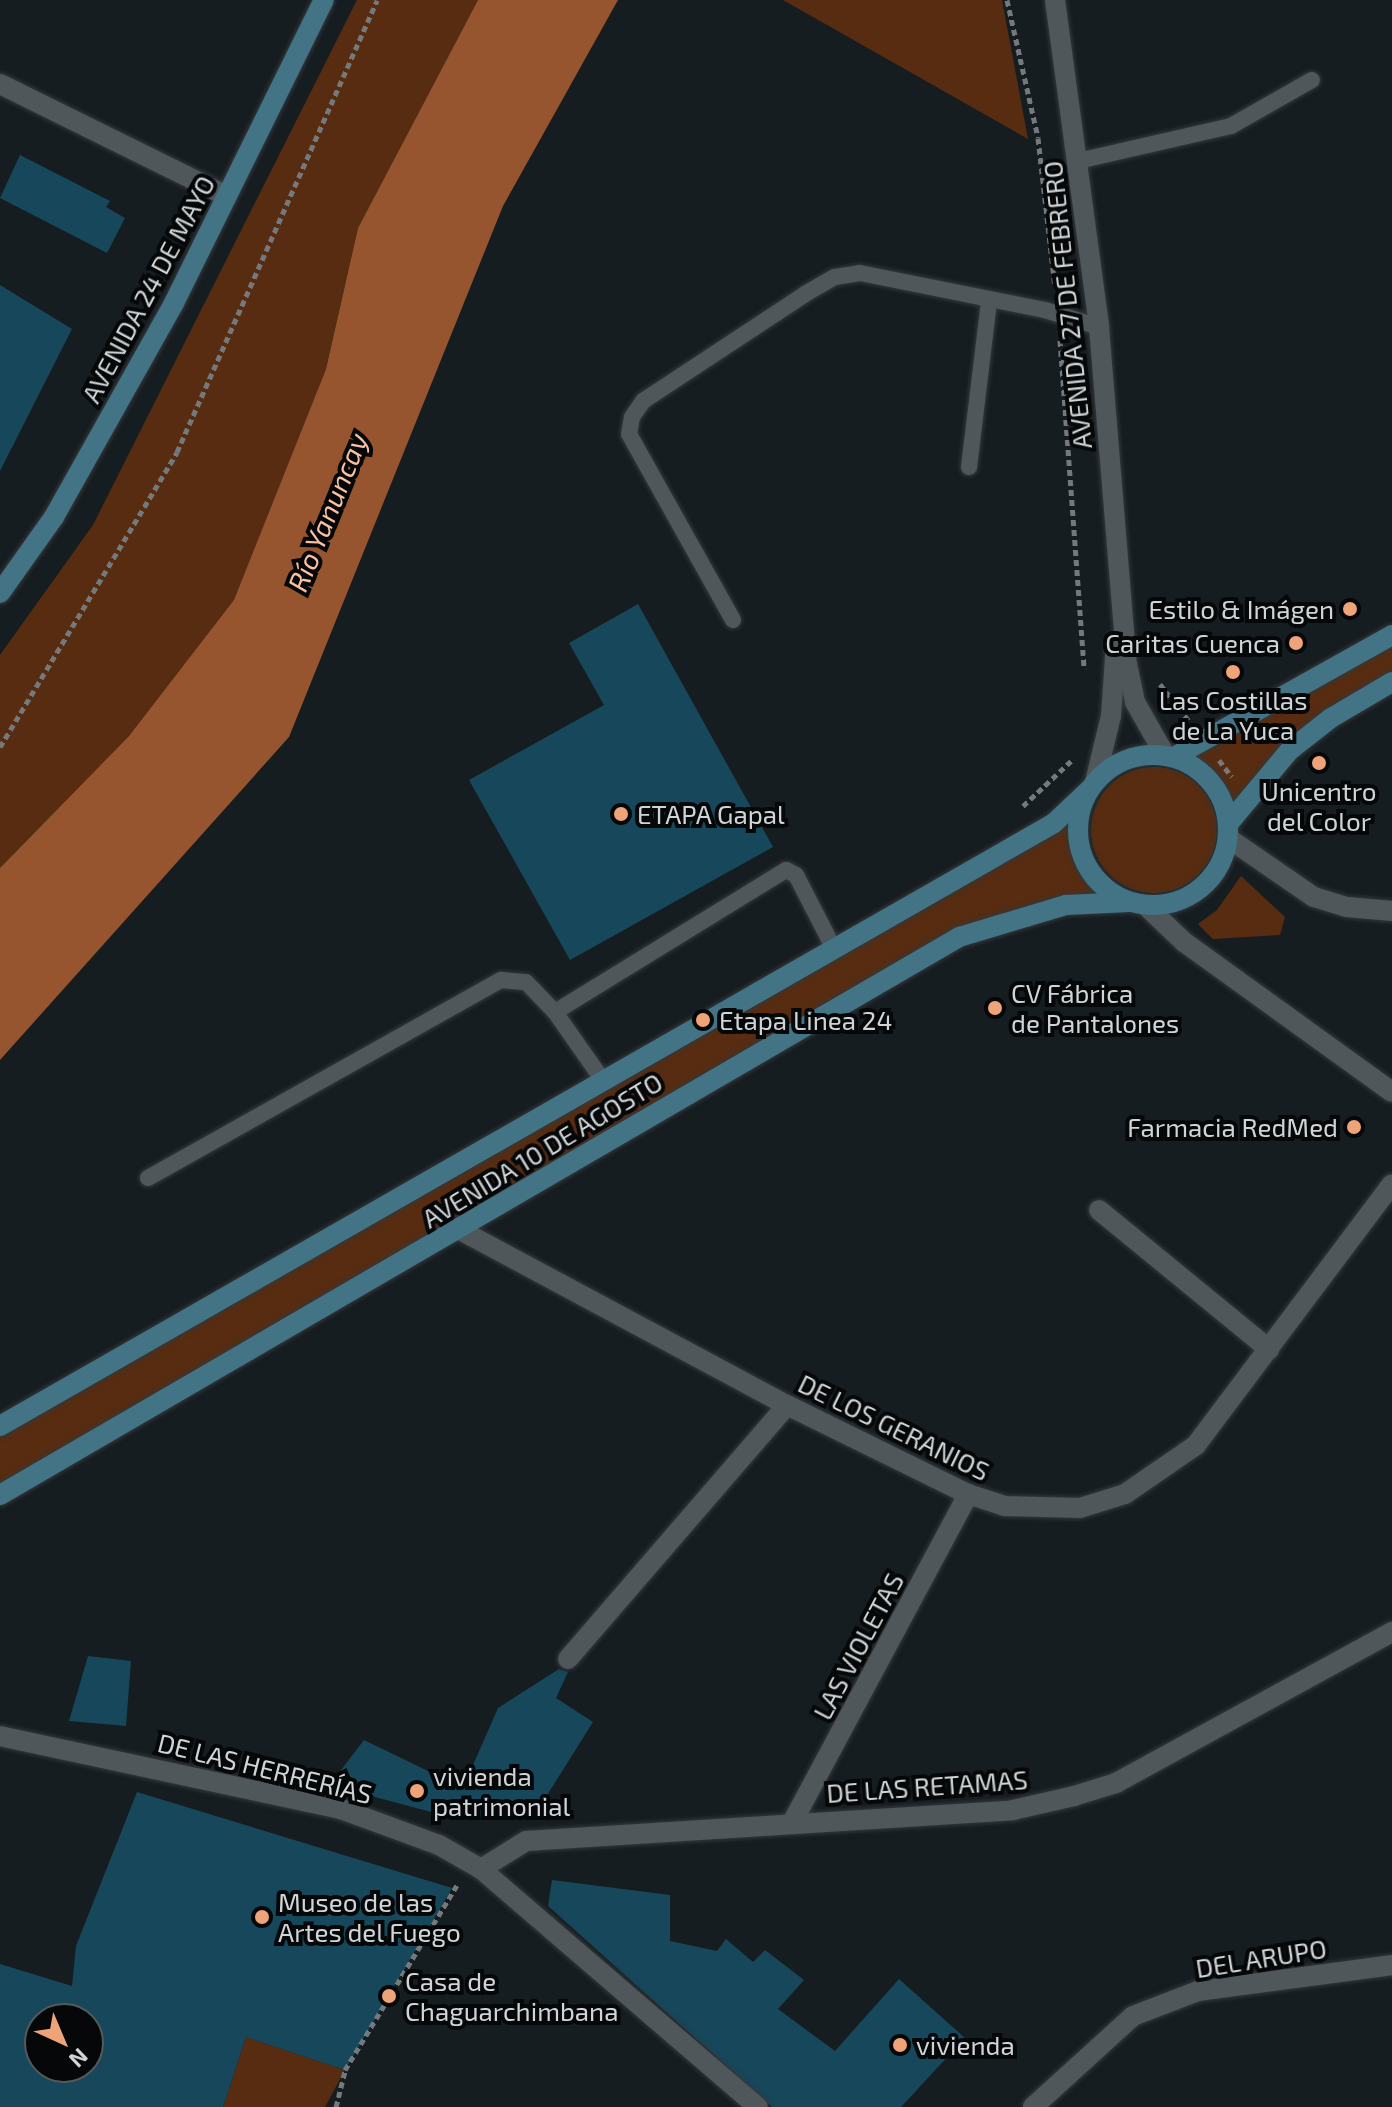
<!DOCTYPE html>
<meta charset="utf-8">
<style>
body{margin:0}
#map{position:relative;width:1392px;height:2107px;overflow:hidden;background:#161d21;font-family:"Exo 2",sans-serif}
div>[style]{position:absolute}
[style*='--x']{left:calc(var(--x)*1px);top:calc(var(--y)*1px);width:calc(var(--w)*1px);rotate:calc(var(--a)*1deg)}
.green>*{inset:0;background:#582c10}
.round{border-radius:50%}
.water>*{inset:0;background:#96552e}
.building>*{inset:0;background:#17475b}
.path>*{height:5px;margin-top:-2.5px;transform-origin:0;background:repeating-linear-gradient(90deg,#73797c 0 6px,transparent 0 10px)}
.roads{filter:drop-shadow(0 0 2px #34383b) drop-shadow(0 0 2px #34383b)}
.service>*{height:16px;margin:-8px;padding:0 8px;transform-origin:8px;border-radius:8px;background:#4f575b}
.minor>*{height:20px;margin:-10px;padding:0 10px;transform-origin:10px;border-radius:10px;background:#4f575b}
.tertiary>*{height:20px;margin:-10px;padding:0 10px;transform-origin:10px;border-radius:10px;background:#4f575b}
.secondary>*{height:20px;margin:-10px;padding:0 10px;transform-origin:10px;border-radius:10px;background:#427486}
.secondary>.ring{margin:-10px;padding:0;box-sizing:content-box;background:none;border:20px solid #427486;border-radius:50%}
.dots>*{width:22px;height:22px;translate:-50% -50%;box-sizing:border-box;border:4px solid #050708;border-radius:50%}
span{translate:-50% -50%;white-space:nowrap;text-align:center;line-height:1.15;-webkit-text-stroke:8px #050708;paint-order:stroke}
.street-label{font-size:26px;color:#cfd4d6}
.poi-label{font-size:26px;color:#cfd4d6}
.right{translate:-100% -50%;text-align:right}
.left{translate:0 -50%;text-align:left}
.water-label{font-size:28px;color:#fac1a1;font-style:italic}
.north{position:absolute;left:24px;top:2003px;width:80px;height:80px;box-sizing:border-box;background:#050708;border:2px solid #56595a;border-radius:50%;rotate:136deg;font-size:22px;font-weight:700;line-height:32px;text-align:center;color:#cfd4d6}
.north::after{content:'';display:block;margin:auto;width:28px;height:36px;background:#efa378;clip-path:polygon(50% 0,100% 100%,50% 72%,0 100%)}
</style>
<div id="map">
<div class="green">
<div style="clip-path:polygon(357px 0,478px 0,358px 228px,326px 369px,234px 601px,129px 736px,0 868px,0 655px,93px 525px)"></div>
<div style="clip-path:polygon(783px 0,1002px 0,1028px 139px)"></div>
<div style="clip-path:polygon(1392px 635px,1392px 682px,1331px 718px,1228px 824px,1212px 782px,1174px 757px)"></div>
<div class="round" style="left:1091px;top:767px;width:126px;height:126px"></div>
<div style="clip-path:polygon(1080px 812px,1082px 856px,1092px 876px,1129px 902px,959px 937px,0 1495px,0 1427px)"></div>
<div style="clip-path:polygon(1241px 876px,1285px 917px,1280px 935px,1213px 939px,1198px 924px,1217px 910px)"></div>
<div style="clip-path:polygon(246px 2037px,345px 2070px,325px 2107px,223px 2107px)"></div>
</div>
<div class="water">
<div style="clip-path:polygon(478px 0,618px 0,503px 206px,289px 737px,0 1060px,0 868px,129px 736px,234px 600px,326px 369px,358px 228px)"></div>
</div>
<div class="building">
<div style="clip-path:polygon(20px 155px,110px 201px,106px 207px,125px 218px,107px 253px,0 198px)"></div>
<div style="clip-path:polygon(0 285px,72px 329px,0 471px)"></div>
<div style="clip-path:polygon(638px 604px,773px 847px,570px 960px,469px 780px,604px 705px,569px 643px)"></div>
<div style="clip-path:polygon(88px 1656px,131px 1661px,126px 1726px,69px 1721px)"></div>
<div style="clip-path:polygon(559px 1669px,568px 1672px,556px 1698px,593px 1722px,534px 1816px,450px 1817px,375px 1797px,338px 1774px,364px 1740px,463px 1788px,498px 1708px)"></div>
<div style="clip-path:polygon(evenodd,137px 1792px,452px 1888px,345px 2070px,246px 2037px,223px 2107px,0 2107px,0 1964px,72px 1986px,76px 1946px,137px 1792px,40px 2019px,88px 2019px,88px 2067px,40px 2067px,40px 2019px)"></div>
<div style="clip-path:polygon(552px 1880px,670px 1895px,670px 1941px,717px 1951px,726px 1939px,753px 1962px,765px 1950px,804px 1980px,778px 2009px,835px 2051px,899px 1979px,965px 2038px,901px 2107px,772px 2107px,548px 1906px)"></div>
</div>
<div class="path">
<div style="--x:1007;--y:0;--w:141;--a:77.3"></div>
<div style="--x:1038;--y:138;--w:150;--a:83.5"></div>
<div style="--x:1060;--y:340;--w:330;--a:85.8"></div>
<div style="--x:1160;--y:684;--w:46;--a:52.1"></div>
<div style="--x:0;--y:747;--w:344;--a:-59"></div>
<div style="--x:177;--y:452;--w:494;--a:-66.1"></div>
<div style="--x:1219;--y:760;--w:21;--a:53"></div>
<div style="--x:1023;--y:806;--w:66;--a:-43.2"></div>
<div style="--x:336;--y:2107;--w:38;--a:-76"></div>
<div style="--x:345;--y:2070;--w:216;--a:-58.8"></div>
</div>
<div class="roads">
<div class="service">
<div style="--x:1078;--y:161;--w:157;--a:-12.9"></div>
<div style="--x:1231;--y:126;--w:93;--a:-29.6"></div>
<div style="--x:969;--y:467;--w:166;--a:-83.1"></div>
<div style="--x:733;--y:620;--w:213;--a:-119.2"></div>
<div style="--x:629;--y:434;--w:17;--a:-80"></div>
<div style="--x:632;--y:417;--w:19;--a:-55"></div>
<div style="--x:643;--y:401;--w:194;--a:-33.4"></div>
<div style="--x:805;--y:294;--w:34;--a:-30"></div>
<div style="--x:835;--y:277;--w:25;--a:-9"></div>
<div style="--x:860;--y:273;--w:189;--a:11.3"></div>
<div style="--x:1045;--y:310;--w:57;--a:17.5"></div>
<div style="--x:555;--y:1012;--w:271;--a:-31.6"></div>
<div style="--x:786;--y:870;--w:11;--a:27"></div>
<div style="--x:796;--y:875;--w:79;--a:62.8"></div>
<div style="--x:148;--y:1178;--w:405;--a:-29.3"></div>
<div style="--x:501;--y:980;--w:25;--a:5"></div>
<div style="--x:526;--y:982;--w:42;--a:46"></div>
<div style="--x:555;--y:1012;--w:82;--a:55"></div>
</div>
<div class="minor">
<div style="--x:0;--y:84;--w:253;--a:26.3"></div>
<div style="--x:1145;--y:905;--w:54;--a:43.5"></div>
<div style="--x:1184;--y:942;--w:256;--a:35.8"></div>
<div style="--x:1099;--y:1210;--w:220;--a:39.3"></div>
<div style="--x:460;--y:1230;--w:371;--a:28.2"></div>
<div style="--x:787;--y:1405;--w:202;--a:26.2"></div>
<div style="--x:968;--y:1494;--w:38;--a:18"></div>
<div style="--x:1004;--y:1506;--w:76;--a:1.5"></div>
<div style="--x:1080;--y:1508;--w:47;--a:-17.3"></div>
<div style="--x:1125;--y:1494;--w:86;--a:-34.6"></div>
<div style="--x:1196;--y:1445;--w:326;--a:-53.1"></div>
<div style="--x:568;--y:1659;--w:335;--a:-49.2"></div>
<div style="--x:0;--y:1736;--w:349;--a:12.1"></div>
<div style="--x:341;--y:1809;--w:104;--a:20.2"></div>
<div style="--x:439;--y:1845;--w:48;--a:29.7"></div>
<div style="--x:481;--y:1869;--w:365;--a:40.7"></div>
<div style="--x:793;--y:1821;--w:371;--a:-61.8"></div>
<div style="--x:481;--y:1869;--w:53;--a:-31.9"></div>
<div style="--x:526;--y:1841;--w:488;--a:-3.6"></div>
<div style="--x:1013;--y:1810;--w:63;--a:-12.9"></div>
<div style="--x:1074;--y:1796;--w:44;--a:-17.2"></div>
<div style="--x:1116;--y:1783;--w:315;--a:-28.7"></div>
<div style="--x:1033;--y:2107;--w:135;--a:-42.3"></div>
<div style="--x:1133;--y:2016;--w:70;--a:-21"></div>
<div style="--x:1198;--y:1991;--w:196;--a:-7.6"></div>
</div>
<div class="tertiary">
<div style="--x:1055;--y:0;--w:330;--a:82.3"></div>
<div style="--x:1099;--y:327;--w:338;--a:85.3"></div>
<div style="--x:1127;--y:664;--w:39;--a:78"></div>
<div style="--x:1135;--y:702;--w:61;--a:60.5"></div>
<div style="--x:1095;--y:782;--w:68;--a:-76.4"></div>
<div style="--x:1111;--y:716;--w:74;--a:-86.1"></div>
<div style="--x:1228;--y:838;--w:104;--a:34.5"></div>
<div style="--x:1314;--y:897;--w:34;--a:17"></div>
<div style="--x:1347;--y:907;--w:45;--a:5.1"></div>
</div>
<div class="secondary">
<div style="--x:0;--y:593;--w:93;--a:-54.6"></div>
<div style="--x:54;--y:517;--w:245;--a:-60.7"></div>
<div style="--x:174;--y:303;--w:338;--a:-63.7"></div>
<div class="ring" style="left:1078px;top:755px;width:130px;height:130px"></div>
<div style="--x:1174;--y:757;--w:250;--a:-29.2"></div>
<div style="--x:1228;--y:824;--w:95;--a:-50.1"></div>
<div style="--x:1289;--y:751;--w:53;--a:-38.2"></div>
<div style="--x:1331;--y:718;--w:71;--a:-30.5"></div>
<div style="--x:0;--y:1426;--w:1214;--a:-29.77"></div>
<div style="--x:1054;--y:823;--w:47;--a:-43.3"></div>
<div style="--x:0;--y:1495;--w:1110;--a:-30.19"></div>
<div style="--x:959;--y:937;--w:112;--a:-16.7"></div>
<div style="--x:1066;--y:905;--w:63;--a:-2.7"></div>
</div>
</div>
<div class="dots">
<div style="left:1350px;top:609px;background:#efa378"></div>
<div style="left:1296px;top:643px;background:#efa378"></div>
<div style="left:1233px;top:672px;background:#efa378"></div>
<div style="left:1319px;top:763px;background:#efa378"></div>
<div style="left:621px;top:814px;background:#efa378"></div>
<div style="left:995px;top:1008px;background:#efa378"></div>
<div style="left:703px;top:1020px;background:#efa378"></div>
<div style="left:1354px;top:1127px;background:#efa378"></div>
<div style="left:417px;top:1791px;background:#efa378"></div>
<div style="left:262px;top:1917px;background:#efa378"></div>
<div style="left:389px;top:1996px;background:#efa378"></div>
<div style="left:900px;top:2045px;background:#efa378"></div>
</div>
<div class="street-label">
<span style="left:148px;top:289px;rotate:-62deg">AVENIDA 24 DE MAYO</span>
<span style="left:1067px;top:305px;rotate:-96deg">AVENIDA 27 DE FEBRERO</span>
<span style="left:542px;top:1150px;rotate:-31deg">AVENIDA 10 DE AGOSTO</span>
<span style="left:894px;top:1427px;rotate:26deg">DE LOS GERANIOS</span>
<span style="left:858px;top:1646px;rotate:-62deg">LAS VIOLETAS</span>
<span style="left:265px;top:1768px;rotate:14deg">DE LAS HERRERÍAS</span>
<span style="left:927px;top:1786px;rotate:-4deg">DE LAS RETAMAS</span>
<span style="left:1261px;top:1958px;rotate:-9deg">DEL ARUPO</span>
</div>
<div class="poi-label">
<span class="right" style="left:1334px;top:609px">Estilo &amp; Imágen</span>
<span class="right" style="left:1280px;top:643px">Caritas Cuenca</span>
<span style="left:1233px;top:715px">Las Costillas<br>de La Yuca</span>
<span style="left:1319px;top:806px">Unicentro<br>del Color</span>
<span class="left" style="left:637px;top:814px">ETAPA Gapal</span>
<span class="left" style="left:1011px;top:1008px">CV Fábrica<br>de Pantalones</span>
<span class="left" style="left:719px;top:1020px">Etapa Linea 24</span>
<span class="right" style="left:1338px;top:1127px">Farmacia RedMed</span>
<span class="left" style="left:433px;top:1791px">vivienda<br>patrimonial</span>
<span class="left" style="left:278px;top:1917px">Museo de las<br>Artes del Fuego</span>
<span class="left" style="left:405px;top:1996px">Casa de<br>Chaguarchimbana</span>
<span class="left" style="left:916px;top:2045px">vivienda</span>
</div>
<div class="water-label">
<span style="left:327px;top:512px;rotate:-68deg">Río Yanuncay</span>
</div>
<div class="north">N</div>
</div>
